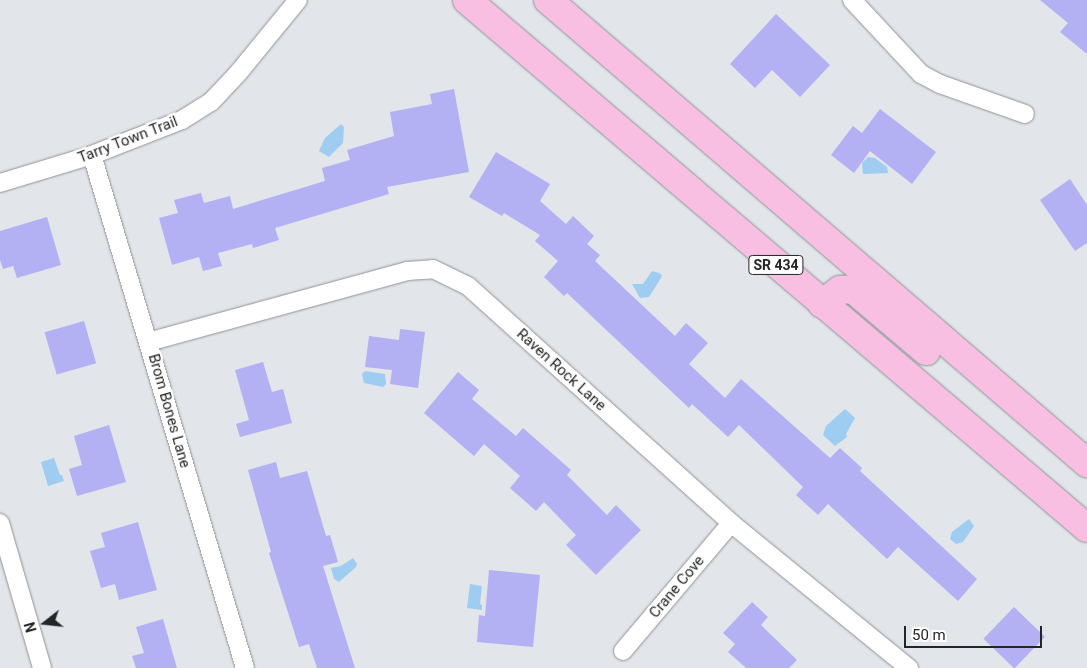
<!DOCTYPE html>
<style>
body{margin:0}
#map{position:relative;width:1087px;height:668px;overflow:hidden;background:#e2e5e9;font-family:Roboto,sans-serif}
div>[style]{position:absolute}
[style*='--x']{left:calc(var(--x)*1px);top:calc(var(--y)*1px);width:calc(var(--w)*1px);rotate:calc(var(--a)*1deg)}
.water>*{inset:0;background:#9fcdf1}
.building>*{inset:0;background:#b3b0f3;transform-origin:0 0}
.roads{filter:drop-shadow(0 0 1px #8f9296) drop-shadow(0 0 1px #8f9296)}
.minor>*{height:18px;margin:-9px;padding:0 9px;transform-origin:9px;border-radius:9px;background:#fff}
.primary>*{height:28px;margin:-14px;padding:0 14px;transform-origin:14px;border-radius:14px;background:#f8bfe3}
span{translate:-50% -50%;white-space:nowrap;text-align:center;line-height:1.15;-webkit-text-stroke:5px #fff;paint-order:stroke}
.shield-label span{padding:1px 4px;background:#fff;border:1px solid;border-radius:4px;-webkit-text-stroke-width:0}
.shield-label{font-size:14px;color:#242527;font-weight:700}
.street-label{font-size:15px;color:#242527}
.north{position:absolute;left:20px;top:598px;width:50px;height:50px;-webkit-text-stroke:4px #fff;paint-order:stroke;rotate:254deg;font-size:14px;font-weight:700;line-height:20px;text-align:center;color:#242527}
.north::after{content:'';display:block;margin:auto;width:18px;height:22px;background:#242527;clip-path:polygon(50% 0,100% 100%,50% 72%,0 100%)}
.scale{position:absolute;left:904px;top:626px;width:138px;height:22px;box-sizing:border-box;border:2px solid #242527;border-top:0;padding-left:6px;font-size:15px;line-height:18px;white-space:nowrap;color:#242527;-webkit-text-stroke:4px #fff;paint-order:stroke}
</style>
<div id="map">
<div class="water">
<div style="clip-path:polygon(341px 124px,344px 127px,343px 143px,329px 157px,319px 151px,325px 138px)"></div>
<div style="clip-path:polygon(868px 157px,875px 158px,887px 167px,888px 173px,863px 174px,862px 163px)"></div>
<div style="clip-path:polygon(652px 271px,659px 273px,662px 275px,661px 278px,649px 297px,640px 298px,632px 284px,643px 284px)"></div>
<div style="clip-path:polygon(365px 371px,385px 374px,386px 384px,383px 387px,364px 383px,362px 374px)"></div>
<div style="clip-path:polygon(845px 409px,855px 418px,846px 434px,847px 437px,835px 446px,823px 435px,826px 426px)"></div>
<div style="clip-path:polygon(54px 458px,60px 475px,62px 475px,64px 481px,48px 486px,41px 462px)"></div>
<div style="clip-path:polygon(969px 519px,974px 526px,963px 542px,956px 544px,950px 539px,952px 532px)"></div>
<div style="clip-path:polygon(353px 558px,357px 564px,356px 567px,339px 582px,334px 579px,331px 568px,341px 566px)"></div>
<div style="clip-path:polygon(470px 584px,482px 586px,480px 604px,482px 605px,482px 610px,467px 608px)"></div>
</div>
<div class="building">
<div style="clip-path:polygon(1040px 0,1087px 0,1087px 54px,1060px 32px,1068px 23px)"></div>
<div style="clip-path:polygon(776px 14px,830px 65px,800px 97px,772px 70px,755px 88px,730px 64px)"></div>
<div style="clip-path:polygon(454px 89px,469px 172px,387px 187px,389px 194px,275px 228px,279px 240px,253px 248px,252px 244px,218px 253px,222px 266px,203px 271px,199px 257px,172px 265px,159px 218px,178px 213px,174px 200px,201px 193px,204px 203px,230px 196px,233px 209px,325px 181px,322px 168px,350px 160px,347px 150px,394px 136px,390px 112px,432px 104px,430px 94px)"></div>
<div style="clip-path:polygon(880px 109px,936px 152px,912px 184px,870px 151px,854px 173px,831px 155px,853px 126px,862px 133px)"></div>
<div style="clip-path:polygon(496px 152px,550px 184px,540px 201px,566px 224px,573px 216px,594px 236px,587px 244px,600px 255px,595px 261px,675px 336px,686px 323px,708px 343px,689px 364px,725px 398px,741px 379px,830px 458px,840px 448px,862px 468px,860px 471px,977px 579px,958px 601px,898px 547px,887px 559px,828px 504px,818px 515px,796px 495px,803px 487px,739px 425px,728px 437px,692px 404px,689px 408px,567px 293px,564px 296px,544px 277px,558px 261px,535px 241px,540px 235px,504px 213px,502px 216px,469px 197px)"></div>
<div style="clip-path:polygon(1070px 179px,1087px 205px,1087px 243px,1075px 251px,1040px 200px)"></div>
<div style="clip-path:polygon(47px 217px,61px 265px,17px 278px,13px 266px,3px 269px,0 260px,0 231px)"></div>
<div style="left:84px;top:321px;width:44px;height:41px;rotate:74deg"></div>
<div style="clip-path:polygon(400px 329px,425px 332px,418px 388px,390px 384px,392px 370px,365px 367px,369px 336px,399px 340px)"></div>
<div style="clip-path:polygon(263px 362px,272px 392px,283px 389px,292px 423px,240px 437px,236px 424px,249px 420px,235px 370px)"></div>
<div style="clip-path:polygon(458px 372px,479px 390px,472px 399px,516px 436px,523px 428px,571px 470px,567px 475px,607px 515px,616px 505px,641px 530px,596px 575px,566px 545px,576px 535px,544px 502px,536px 511px,510px 488px,520px 476px,484px 444px,474px 456px,424px 413px)"></div>
<div style="clip-path:polygon(109px 425px,126px 482px,77px 496px,69px 469px,82px 465px,74px 436px)"></div>
<div style="clip-path:polygon(276px 462px,280px 478px,307px 471px,326px 536px,330px 535px,338px 562px,323px 566px,355px 668px,317px 668px,309px 644px,299px 647px,269px 553px,271px 552px,248px 470px)"></div>
<div style="clip-path:polygon(138px 522px,157px 590px,119px 600px,115px 584px,101px 588px,90px 551px,105px 547px,101px 533px)"></div>
<div style="clip-path:polygon(489px 570px,540px 575px,533px 647px,477px 642px,479px 615px,485px 616px)"></div>
<div style="clip-path:polygon(752px 602px,768px 617px,761px 625px,797px 660px,789px 668px,746px 668px,728px 652px,735px 644px,723px 633px)"></div>
<div style="left:1014px;top:607px;width:43px;height:44px;rotate:44deg"></div>
<div style="clip-path:polygon(163px 619px,177px 668px,136px 668px,132px 656px,144px 653px,136px 627px)"></div>
</div>
<div class="roads">
<div class="minor">
<div style="--x:852;--y:0;--w:101;--a:47"></div>
<div style="--x:921;--y:74;--w:21;--a:28"></div>
<div style="--x:940;--y:84;--w:90;--a:19.4"></div>
<div style="--x:92;--y:155;--w:535;--a:73.39"></div>
<div style="--x:0;--y:183;--w:96;--a:-16.9"></div>
<div style="--x:92;--y:155;--w:97;--a:-21.3"></div>
<div style="--x:182;--y:120;--w:34;--a:-32"></div>
<div style="--x:211;--y:102;--w:41;--a:-47"></div>
<div style="--x:239;--y:72;--w:93;--a:-50.7"></div>
<div style="--x:148;--y:342;--w:269;--a:-15.3"></div>
<div style="--x:407;--y:271;--w:26;--a:-4"></div>
<div style="--x:433;--y:269;--w:39;--a:26"></div>
<div style="--x:468;--y:286;--w:354;--a:42"></div>
<div style="--x:731;--y:523;--w:230;--a:39.2"></div>
<div style="--x:0;--y:523;--w:151;--a:73.8"></div>
<div style="--x:623;--y:651;--w:167;--a:-49.8"></div>
</div>
<div class="primary">
<div style="--x:467;--y:0;--w:814;--a:40.42"></div>
<div style="--x:548;--y:0;--w:711;--a:40.66"></div>
<div style="--x:822;--y:304;--w:23;--a:-38"></div>
<div style="--x:840;--y:290;--w:13;--a:-4"></div>
<div style="--x:853;--y:289;--w:96;--a:40.3"></div>
</div>
</div>
<div class="shield-label">
<span style="left:776px;top:265px">SR 434</span>
</div>
<div class="street-label">
<span style="left:128px;top:140px;rotate:-21deg">Tarry Town Trail</span>
<span style="left:561px;top:370px;rotate:42deg">Raven Rock Lane</span>
<span style="left:169px;top:411px;rotate:74deg">Brom Bones Lane</span>
<span style="left:677px;top:587px;rotate:-50deg">Crane Cove</span>
</div>
<div class="north">N</div>
<div class="scale">50 m</div>
</div>
